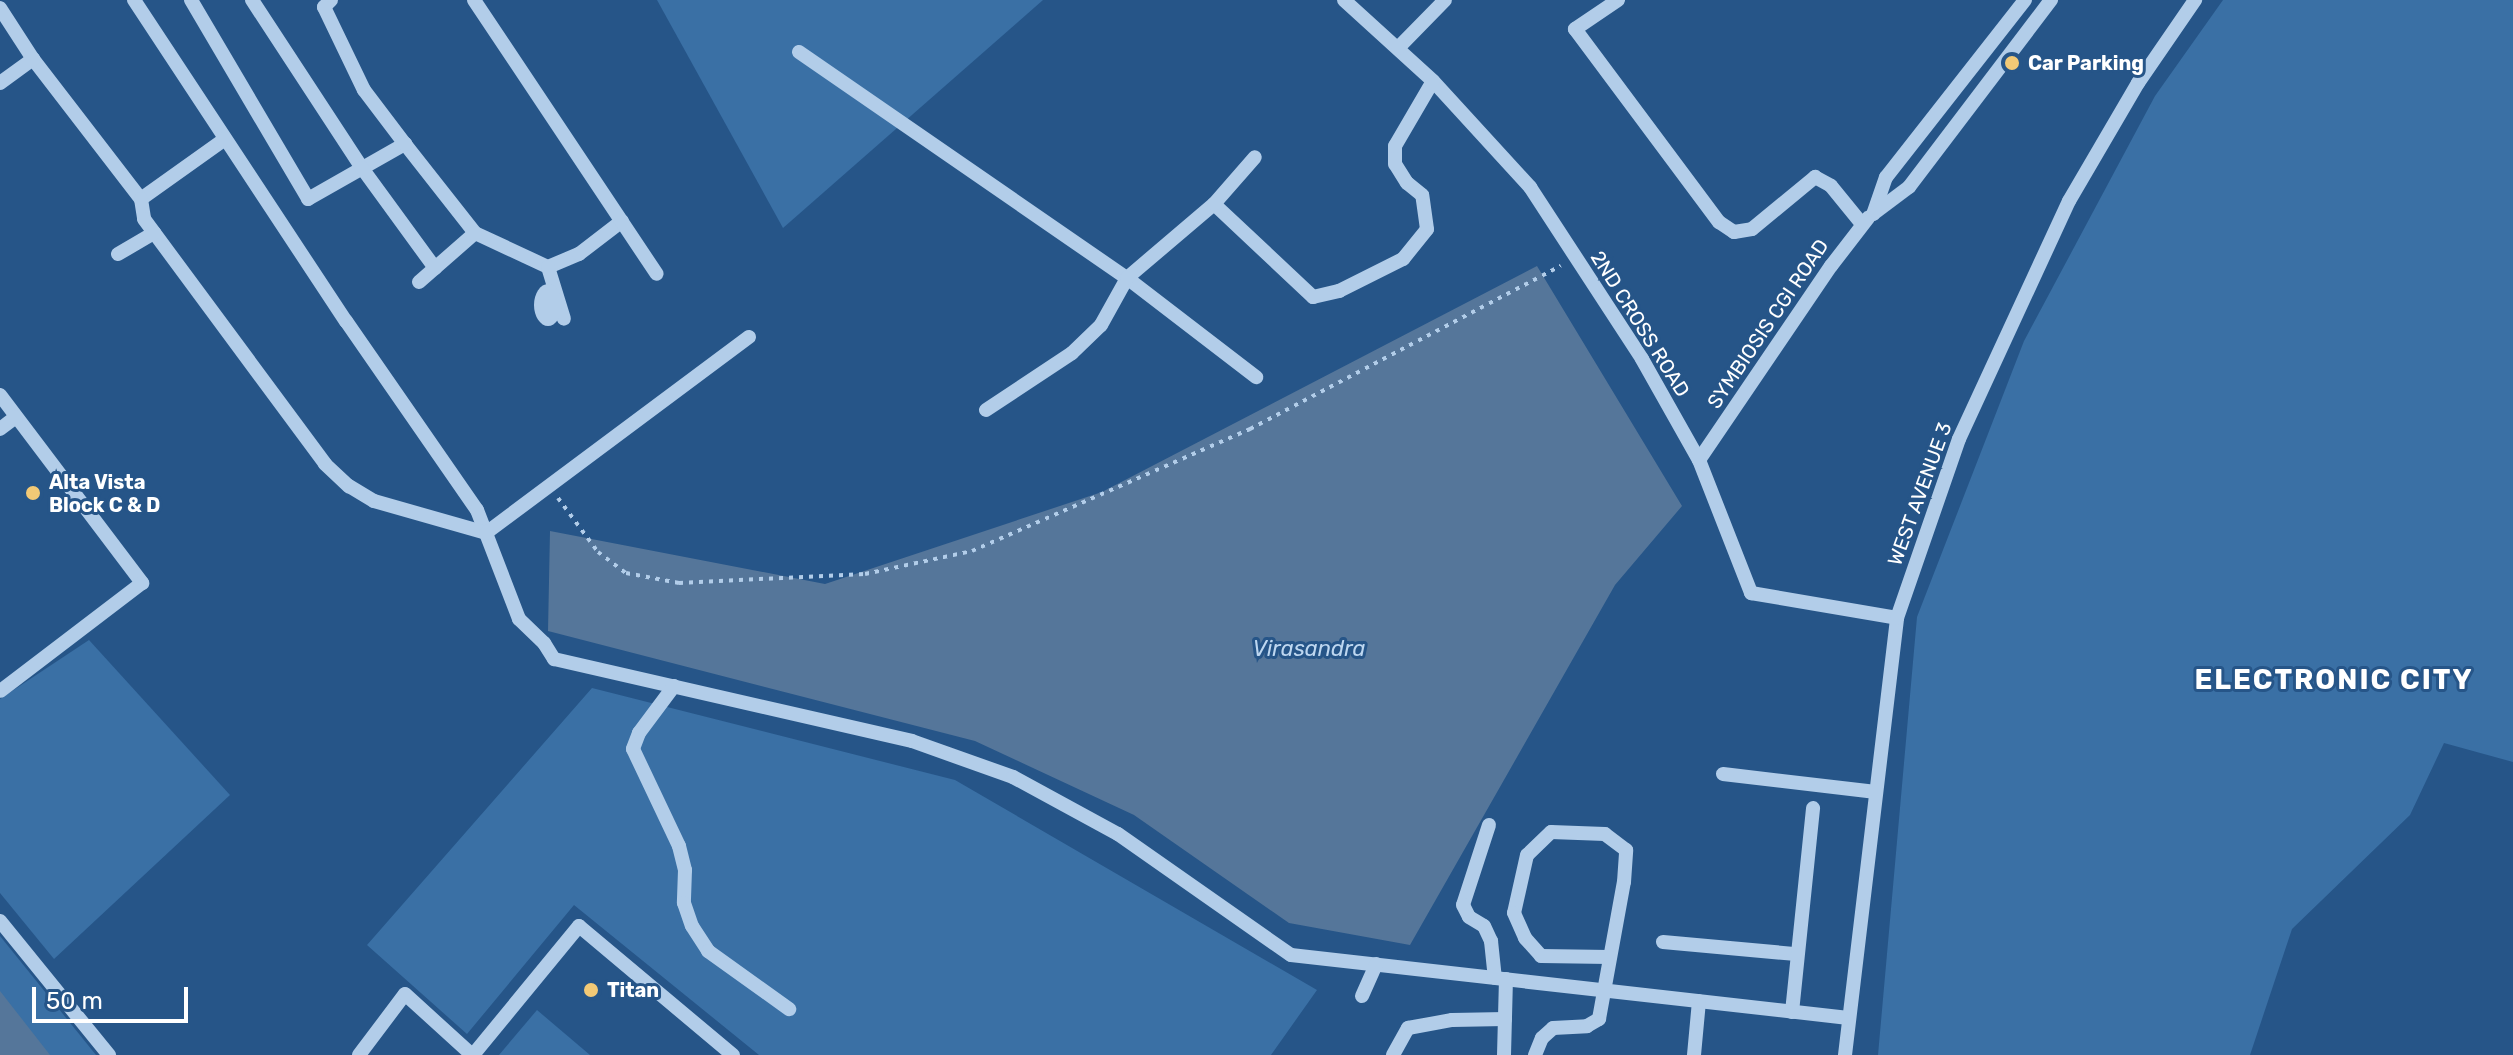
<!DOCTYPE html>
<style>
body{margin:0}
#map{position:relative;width:2513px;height:1055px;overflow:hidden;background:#265588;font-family:Rubik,sans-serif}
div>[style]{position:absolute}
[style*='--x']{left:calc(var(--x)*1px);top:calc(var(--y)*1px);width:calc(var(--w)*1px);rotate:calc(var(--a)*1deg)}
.green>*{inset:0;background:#3a70a5}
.water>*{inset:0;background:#55769a}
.path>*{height:4px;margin-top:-2px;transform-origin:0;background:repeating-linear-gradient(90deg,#b2cde9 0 4px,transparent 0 10px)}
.minor>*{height:14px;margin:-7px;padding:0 7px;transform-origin:7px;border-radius:7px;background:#b2cde9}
.minor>.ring{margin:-7px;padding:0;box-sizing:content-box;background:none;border:14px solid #b2cde9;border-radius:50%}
.dots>*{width:22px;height:22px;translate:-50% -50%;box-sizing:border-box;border:4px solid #265588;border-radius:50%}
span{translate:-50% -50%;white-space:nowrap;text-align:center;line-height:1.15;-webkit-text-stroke:6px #265588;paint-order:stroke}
.poi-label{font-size:20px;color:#fff;font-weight:700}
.left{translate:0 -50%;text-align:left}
.street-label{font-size:20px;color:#fff}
.water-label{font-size:22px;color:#bed7f0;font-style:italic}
.district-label{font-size:28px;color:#fff;font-weight:700;letter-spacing:2px}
.scale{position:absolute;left:32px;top:987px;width:156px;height:36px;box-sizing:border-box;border:4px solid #fff;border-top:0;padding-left:10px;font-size:24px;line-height:28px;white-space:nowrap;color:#fff;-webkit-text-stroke:6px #265588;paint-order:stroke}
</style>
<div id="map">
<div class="green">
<div style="clip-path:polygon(657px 0,1043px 0,783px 228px)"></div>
<div style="clip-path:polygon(2223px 0,2513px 0,2513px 762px,2444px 743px,2410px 815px,2292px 929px,2250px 1055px,1878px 1055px,1917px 617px,2024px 341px,2155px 96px)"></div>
<div style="clip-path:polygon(89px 640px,230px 795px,54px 959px,0 893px,0 699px)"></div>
<div style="clip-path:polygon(592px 688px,955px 780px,1317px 990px,1271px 1055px,759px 1055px,574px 905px,467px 1034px,367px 945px)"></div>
<div style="clip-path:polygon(0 936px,96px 1055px,0 1055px)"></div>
<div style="clip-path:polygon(537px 1010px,590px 1055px,499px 1055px)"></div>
</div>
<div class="water">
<div style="clip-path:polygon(1537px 266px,1682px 506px,1615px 585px,1410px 945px,1289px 923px,1134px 815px,975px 741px,548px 631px,550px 531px,825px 584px,1102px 492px)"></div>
<div style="clip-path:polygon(0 991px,50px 1055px,0 1055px)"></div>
</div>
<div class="path">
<div style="--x:558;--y:498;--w:67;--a:53.5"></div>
<div style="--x:598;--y:552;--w:35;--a:37"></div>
<div style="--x:626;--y:573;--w:54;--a:10.7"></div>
<div style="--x:679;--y:583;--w:186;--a:-2.8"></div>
<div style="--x:865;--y:574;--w:109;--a:-12.1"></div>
<div style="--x:972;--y:551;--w:304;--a:-23.7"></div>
<div style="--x:1250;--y:429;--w:351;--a:-27.7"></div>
</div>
<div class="minor">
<div style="--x:134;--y:0;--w:385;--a:56.6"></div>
<div style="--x:346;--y:321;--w:230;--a:55.3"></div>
<div style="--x:477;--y:510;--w:117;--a:68.9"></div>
<div style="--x:519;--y:619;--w:35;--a:44"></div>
<div style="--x:544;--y:643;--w:19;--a:58"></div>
<div style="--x:554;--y:659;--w:367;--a:12.9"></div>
<div style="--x:912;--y:741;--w:107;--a:19.6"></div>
<div style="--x:1013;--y:777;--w:119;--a:28.5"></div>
<div style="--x:1118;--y:834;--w:211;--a:35"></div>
<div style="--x:1291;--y:955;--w:561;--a:6.45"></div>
<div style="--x:191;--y:0;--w:231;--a:59.5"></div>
<div style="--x:308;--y:199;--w:112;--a:-29.6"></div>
<div style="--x:405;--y:144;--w:113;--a:51.8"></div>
<div style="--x:475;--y:233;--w:81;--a:25"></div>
<div style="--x:548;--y:267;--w:34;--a:-23"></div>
<div style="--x:579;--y:254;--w:54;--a:-37.5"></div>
<div style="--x:252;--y:0;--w:201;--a:56.8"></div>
<div style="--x:362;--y:168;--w:124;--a:53.9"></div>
<div style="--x:331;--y:0;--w:10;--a:135"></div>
<div style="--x:324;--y:7;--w:92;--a:64.3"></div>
<div style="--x:364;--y:90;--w:68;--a:52.8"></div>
<div style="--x:474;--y:0;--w:329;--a:56.3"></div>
<div style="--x:1344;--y:0;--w:120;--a:42.3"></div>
<div style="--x:1433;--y:81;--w:144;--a:47.5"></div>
<div style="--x:1530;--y:187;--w:205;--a:56.9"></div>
<div style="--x:1642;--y:359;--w:116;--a:60.6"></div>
<div style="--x:1699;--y:460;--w:143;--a:68.6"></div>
<div style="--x:1751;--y:593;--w:148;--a:9.7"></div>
<div style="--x:1618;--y:0;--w:52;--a:146"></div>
<div style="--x:1575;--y:29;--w:241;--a:53.3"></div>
<div style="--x:1719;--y:222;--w:18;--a:34"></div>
<div style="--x:1734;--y:232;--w:18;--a:-9"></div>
<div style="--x:1752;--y:229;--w:82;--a:-39.5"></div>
<div style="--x:1815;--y:177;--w:18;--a:29"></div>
<div style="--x:1831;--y:186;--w:49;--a:50.8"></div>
<div style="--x:2025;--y:0;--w:225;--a:128.1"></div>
<div style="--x:1886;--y:177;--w:39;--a:109"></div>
<div style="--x:1873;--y:214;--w:45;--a:-36.9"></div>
<div style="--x:1909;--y:187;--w:235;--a:-52.8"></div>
<div style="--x:0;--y:8;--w:61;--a:57.1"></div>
<div style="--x:33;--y:59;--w:177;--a:52.4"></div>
<div style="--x:1398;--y:48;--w:67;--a:-45.6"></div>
<div style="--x:799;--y:52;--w:398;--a:34.6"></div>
<div style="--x:1127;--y:278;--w:163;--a:37.5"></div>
<div style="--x:0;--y:83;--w:41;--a:-36"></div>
<div style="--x:225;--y:139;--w:103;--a:144.5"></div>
<div style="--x:141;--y:199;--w:20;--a:81"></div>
<div style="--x:144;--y:219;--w:305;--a:53.5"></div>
<div style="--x:325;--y:464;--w:33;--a:43"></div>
<div style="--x:349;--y:486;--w:29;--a:31"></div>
<div style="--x:374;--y:501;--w:116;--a:15.9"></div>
<div style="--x:486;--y:533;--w:328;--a:-36.7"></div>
<div style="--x:1214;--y:204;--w:136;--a:43.2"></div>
<div style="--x:1313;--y:297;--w:27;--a:-13"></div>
<div style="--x:1339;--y:291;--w:72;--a:-26.6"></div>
<div style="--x:1403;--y:259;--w:38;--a:-51"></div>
<div style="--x:1427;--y:229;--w:34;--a:-98"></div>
<div style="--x:1422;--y:195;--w:19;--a:-141"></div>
<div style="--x:1407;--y:183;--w:22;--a:-122"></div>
<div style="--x:1395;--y:164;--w:18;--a:-90"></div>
<div style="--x:1395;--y:146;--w:75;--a:-59.7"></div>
<div style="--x:118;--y:254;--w:42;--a:-30.3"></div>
<div style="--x:548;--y:267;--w:54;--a:72.9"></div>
<div style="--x:419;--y:282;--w:74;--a:-41.2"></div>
<div class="ring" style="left:540.5px;top:290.5px;width:-5px;height:-5px"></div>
<div style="--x:0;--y:395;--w:236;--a:52.9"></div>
<div style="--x:142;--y:583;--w:178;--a:142.7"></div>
<div style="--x:986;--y:410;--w:103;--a:-33.5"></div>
<div style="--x:1072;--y:353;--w:40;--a:-44"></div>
<div style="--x:1101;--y:325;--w:54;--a:-61"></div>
<div style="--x:1127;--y:278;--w:114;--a:-40.4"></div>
<div style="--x:1214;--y:204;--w:62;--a:-48.9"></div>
<div style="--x:0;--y:429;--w:20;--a:-37"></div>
<div style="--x:1699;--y:460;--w:235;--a:-55.8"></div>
<div style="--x:1831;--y:266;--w:61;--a:-52.4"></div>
<div style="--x:674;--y:686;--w:59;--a:126.7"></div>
<div style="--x:639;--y:733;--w:17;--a:111"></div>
<div style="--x:633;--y:749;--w:107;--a:64.6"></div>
<div style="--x:679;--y:846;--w:25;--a:76"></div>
<div style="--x:685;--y:870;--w:33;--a:92"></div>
<div style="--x:684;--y:903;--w:24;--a:71"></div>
<div style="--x:692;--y:926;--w:30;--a:57"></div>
<div style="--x:708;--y:951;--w:100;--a:35.6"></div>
<div style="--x:1723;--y:774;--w:154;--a:6.7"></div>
<div style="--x:1489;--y:825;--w:84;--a:108"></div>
<div style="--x:1463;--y:905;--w:13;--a:63"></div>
<div style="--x:1469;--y:917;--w:17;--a:31"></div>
<div style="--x:1484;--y:926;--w:17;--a:65"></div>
<div style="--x:1491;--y:941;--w:37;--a:84"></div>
<div style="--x:0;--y:921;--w:173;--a:50.9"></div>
<div style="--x:1663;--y:942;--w:134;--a:5.2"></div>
<div style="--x:1362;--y:996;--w:35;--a:-66"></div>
<div style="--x:1792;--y:1012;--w:205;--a:-84.1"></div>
<div style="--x:359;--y:1055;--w:76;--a:-53"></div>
<div style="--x:405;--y:994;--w:91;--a:42.3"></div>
<div style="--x:473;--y:1055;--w:167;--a:-50.6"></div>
<div style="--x:579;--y:926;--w:201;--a:40"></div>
<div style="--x:1393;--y:1055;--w:31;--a:-61"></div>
<div style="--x:1408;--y:1028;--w:45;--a:-10.3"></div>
<div style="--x:1452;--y:1020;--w:53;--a:-1.1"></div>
<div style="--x:1504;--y:1055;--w:76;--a:-88.5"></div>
<div style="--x:1535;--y:1055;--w:18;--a:-68"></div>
<div style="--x:1542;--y:1038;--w:15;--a:-42"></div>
<div style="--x:1553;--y:1028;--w:34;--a:-3"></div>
<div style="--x:1587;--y:1026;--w:14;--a:-30"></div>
<div style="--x:1599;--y:1019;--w:139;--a:-79.7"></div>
<div style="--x:1624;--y:882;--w:32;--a:-86"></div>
<div style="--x:1626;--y:850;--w:26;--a:-143"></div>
<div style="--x:1605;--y:834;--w:54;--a:-177.9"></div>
<div style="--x:1551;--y:832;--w:33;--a:136"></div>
<div style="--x:1527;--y:855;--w:59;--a:102.6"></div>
<div style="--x:1514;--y:913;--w:27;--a:66"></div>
<div style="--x:1525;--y:938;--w:24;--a:48"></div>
<div style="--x:1541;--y:956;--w:68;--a:0.8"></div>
<div style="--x:1694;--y:1055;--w:54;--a:-84.7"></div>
<div style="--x:1845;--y:1055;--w:440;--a:-83.2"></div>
<div style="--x:1897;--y:618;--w:189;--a:-70.9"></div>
<div style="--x:1959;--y:439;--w:262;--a:-65.2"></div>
<div style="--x:2069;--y:201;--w:137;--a:-59.7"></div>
<div style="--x:2138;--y:83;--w:101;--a:-55.5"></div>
</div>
<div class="dots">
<div style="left:2012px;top:63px;background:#f2c976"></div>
<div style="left:33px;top:493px;background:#f2c976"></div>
<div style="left:591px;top:990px;background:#f2c976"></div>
</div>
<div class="poi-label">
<span class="left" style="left:2028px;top:63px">Car Parking</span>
<span class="left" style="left:49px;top:494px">Alta Vista<br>Block C &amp; D</span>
<span class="left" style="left:607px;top:990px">Titan</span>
</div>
<div class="street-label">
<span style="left:1640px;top:324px;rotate:58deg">2ND CROSS ROAD</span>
<span style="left:1768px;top:324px;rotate:-56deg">SYMBIOSIS CGI ROAD</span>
<span style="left:1920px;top:494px;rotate:-70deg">WEST AVENUE 3</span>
</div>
<div class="water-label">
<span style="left:1309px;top:649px">Virasandra</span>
</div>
<div class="district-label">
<span style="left:2334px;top:680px">ELECTRONIC CITY</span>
</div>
<div class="scale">50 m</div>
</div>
